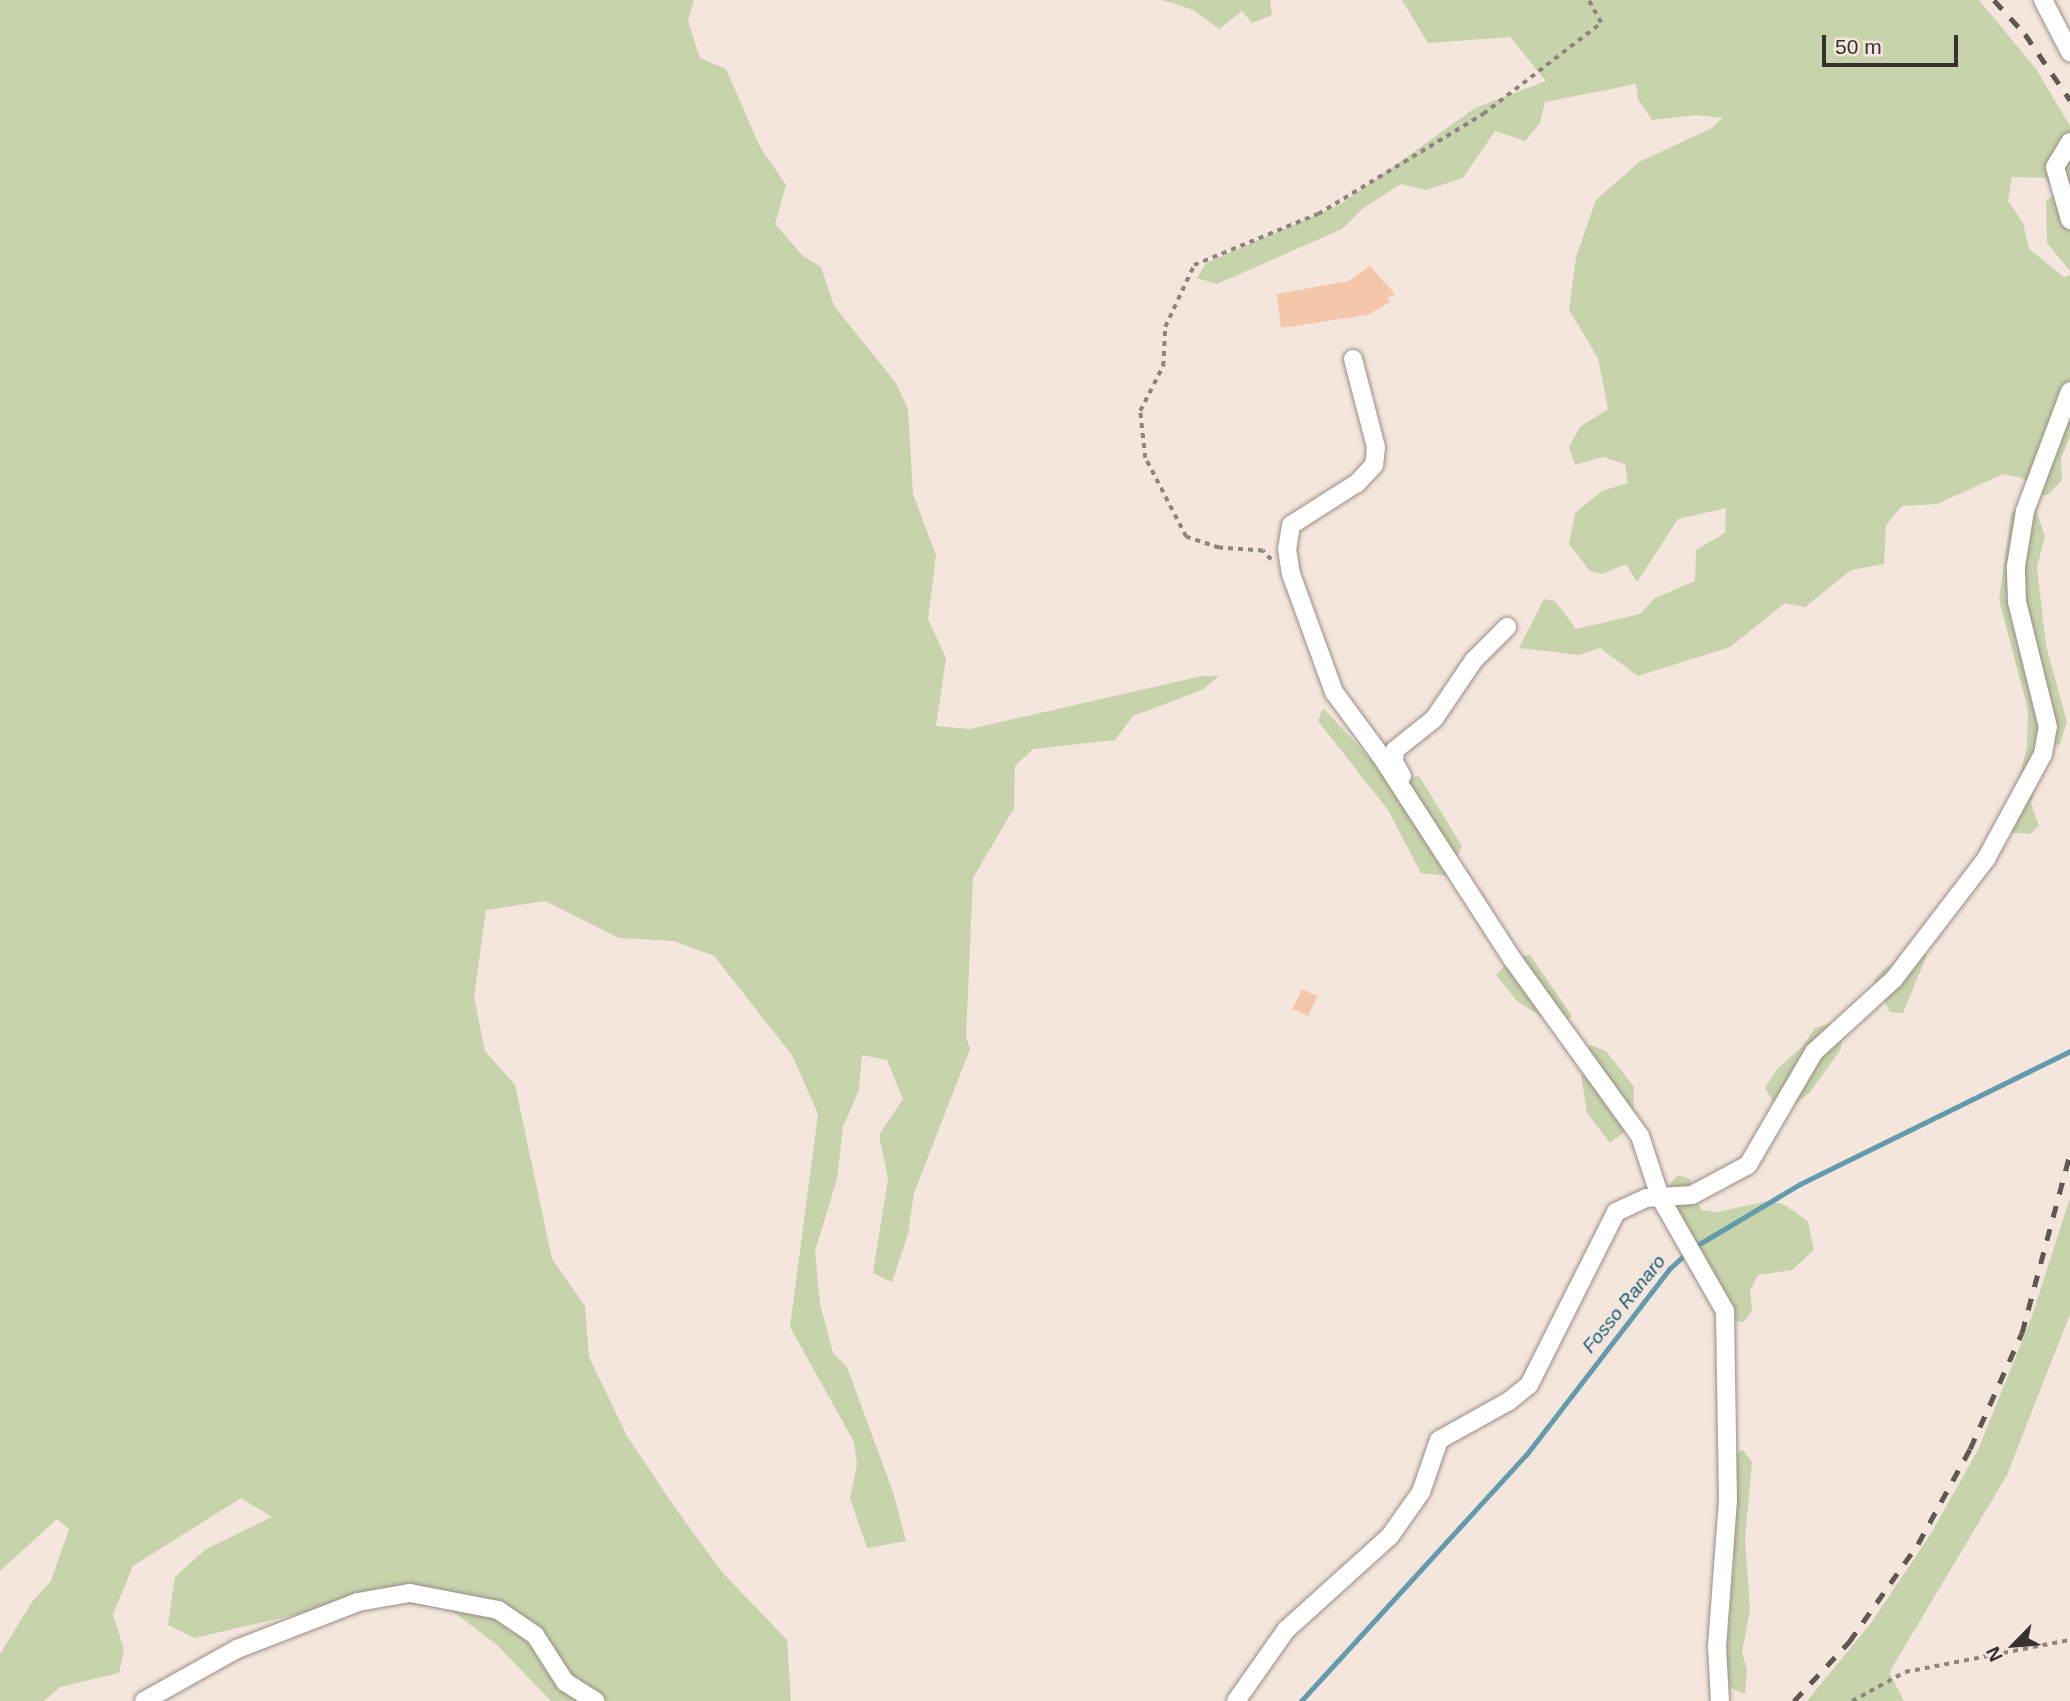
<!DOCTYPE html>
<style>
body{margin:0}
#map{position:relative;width:2070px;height:1701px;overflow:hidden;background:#f4e6dd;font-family:Arial,sans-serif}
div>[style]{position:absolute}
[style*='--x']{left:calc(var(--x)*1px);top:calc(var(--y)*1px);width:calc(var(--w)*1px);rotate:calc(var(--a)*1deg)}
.green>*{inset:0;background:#c7d3ab}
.stream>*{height:5px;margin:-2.5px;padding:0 2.5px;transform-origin:2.5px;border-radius:2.5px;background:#639bad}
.building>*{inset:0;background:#f4c7aa;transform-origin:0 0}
.path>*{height:3.5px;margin-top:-1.75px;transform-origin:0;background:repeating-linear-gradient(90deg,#8e847e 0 5px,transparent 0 10px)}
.roads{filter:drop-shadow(0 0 2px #9a8d85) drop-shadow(0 0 2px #9a8d85)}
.minor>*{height:18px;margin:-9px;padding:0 9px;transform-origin:9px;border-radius:9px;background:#fff}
.rail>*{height:5px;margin-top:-2.5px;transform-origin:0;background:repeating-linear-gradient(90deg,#5e5752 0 12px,transparent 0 24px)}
span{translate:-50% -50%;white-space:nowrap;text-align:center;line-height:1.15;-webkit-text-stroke:5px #f4e6dd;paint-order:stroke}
.water-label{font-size:19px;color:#135e72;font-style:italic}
.north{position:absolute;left:1979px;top:1610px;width:70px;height:70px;-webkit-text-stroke:5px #f4e6dd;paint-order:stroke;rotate:245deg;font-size:19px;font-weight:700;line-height:28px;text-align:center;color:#37322e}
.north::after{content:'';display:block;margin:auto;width:24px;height:32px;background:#37322e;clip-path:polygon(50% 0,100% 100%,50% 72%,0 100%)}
.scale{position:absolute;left:1822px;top:35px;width:136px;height:32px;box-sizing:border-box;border:4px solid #37322e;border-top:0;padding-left:9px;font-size:21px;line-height:24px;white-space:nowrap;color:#37322e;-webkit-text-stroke:5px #f4e6dd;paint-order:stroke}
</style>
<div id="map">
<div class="green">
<div style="clip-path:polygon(0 0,694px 0,688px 21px,700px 58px,726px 69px,760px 147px,786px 185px,775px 224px,803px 256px,821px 267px,834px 306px,896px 383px,908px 409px,913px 494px,936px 555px,928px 619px,946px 658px,936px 726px,970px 729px,1202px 676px,1219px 676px,1202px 690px,1133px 716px,1115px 740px,1033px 749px,1015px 766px,1014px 808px,973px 878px,966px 1036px,970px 1049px,914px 1193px,908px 1234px,892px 1282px,873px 1273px,888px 1179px,879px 1135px,903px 1099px,887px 1060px,862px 1055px,859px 1090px,843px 1127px,837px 1179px,815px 1251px,820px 1304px,833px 1353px,847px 1367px,893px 1492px,906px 1541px,867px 1548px,850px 1498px,857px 1464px,854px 1442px,790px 1327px,818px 1114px,792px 1055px,714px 956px,674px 941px,619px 938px,545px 901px,486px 910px,474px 997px,485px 1051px,515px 1085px,552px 1259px,585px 1306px,589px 1357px,627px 1436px,676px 1509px,722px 1572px,787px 1640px,791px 1701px,551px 1701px,497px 1645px,451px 1610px,368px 1598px,194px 1638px,168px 1625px,175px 1577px,206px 1549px,272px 1517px,241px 1498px,133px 1566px,113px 1614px,124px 1650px,119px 1673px,60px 1687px,44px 1701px,0 1701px,0 1654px,32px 1602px,51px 1581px,69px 1529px,57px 1519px,0 1571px)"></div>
<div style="clip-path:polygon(1162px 0,1270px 0,1272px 15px,1252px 23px,1242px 11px,1219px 29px,1194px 10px)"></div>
<div style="clip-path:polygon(1402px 0,1979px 0,2036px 69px,2070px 126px,2070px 271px,2047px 243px,2046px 201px,2055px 193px,2045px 178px,2012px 177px,2008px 201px,2023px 223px,2029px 249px,2064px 277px,2070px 275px,2070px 437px,2061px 458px,2062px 480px,2048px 495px,2037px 495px,2023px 478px,2003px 474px,1937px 504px,1902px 506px,1886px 525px,1884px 564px,1851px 570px,1805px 607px,1785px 603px,1730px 647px,1638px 676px,1600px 648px,1579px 655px,1519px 648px,1544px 599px,1555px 601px,1576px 629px,1640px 614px,1655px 598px,1695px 581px,1696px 550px,1725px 533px,1726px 508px,1678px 519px,1637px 582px,1626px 564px,1602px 574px,1590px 571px,1569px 544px,1575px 513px,1602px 491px,1628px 483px,1625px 464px,1603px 457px,1575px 465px,1569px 447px,1580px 427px,1608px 409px,1598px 358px,1569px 310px,1576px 257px,1596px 200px,1639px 162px,1712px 128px,1723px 118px,1696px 115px,1652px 120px,1638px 99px,1636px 84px,1545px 102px,1540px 123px,1525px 141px,1495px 131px,1463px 178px,1426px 190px,1401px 184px,1362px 209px,1342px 229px,1217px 284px,1197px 278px,1206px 263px,1341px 204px,1475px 108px,1546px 81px,1510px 37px,1428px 43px)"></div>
<div style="clip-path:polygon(2018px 504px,2035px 506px,2045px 537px,2037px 567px,2046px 645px,2067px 722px,2060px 744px,2040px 750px,2033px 764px,2036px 787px,2031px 803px,2039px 826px,2030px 834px,2006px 832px,2027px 747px,2028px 710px,1999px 600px,2011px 514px)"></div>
<div style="clip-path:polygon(1323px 708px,1374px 763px,1399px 778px,1419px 776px,1462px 846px,1448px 876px,1421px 873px,1388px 810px,1318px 721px)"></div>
<div style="clip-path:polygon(1530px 955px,1572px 1016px,1559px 1028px,1517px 1001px,1496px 975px,1510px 960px)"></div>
<div style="clip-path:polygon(1909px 955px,1927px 955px,1903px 1013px,1890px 1012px,1874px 980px,1886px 967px)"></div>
<div style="clip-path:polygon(1833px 1023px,1841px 1037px,1841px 1049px,1810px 1092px,1788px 1110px,1775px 1105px,1765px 1088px,1777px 1069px,1802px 1047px,1815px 1028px)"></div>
<div style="clip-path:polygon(1590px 1045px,1606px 1051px,1634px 1087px,1633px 1125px,1610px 1143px,1587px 1113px,1581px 1076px)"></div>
<div style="clip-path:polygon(1678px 1175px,1690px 1179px,1701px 1210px,1717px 1212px,1768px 1201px,1783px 1204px,1808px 1221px,1814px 1250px,1792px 1270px,1758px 1275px,1750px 1291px,1752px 1311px,1744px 1322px,1737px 1322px,1673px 1202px,1669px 1185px)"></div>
<div style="clip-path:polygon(2070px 1198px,2070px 1314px,2007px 1475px,1893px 1666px,1890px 1674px,1904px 1701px,1807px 1701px,1871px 1623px,1930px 1535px,1978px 1450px,2031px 1319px)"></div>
<div style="clip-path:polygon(1743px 1450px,1752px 1462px,1745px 1538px,1750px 1610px,1742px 1652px,1747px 1670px,1745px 1694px,1731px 1688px,1725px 1669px,1734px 1561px,1734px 1455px)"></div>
</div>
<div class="stream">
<div style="--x:1694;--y:1247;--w:123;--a:-30.7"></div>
<div style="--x:1800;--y:1184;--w:301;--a:-26.2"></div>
<div style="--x:1301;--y:1701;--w:333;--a:-47.6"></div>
<div style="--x:1526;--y:1455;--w:235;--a:-52.4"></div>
<div style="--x:1669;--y:1269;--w:24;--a:-42"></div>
</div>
<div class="building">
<div style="clip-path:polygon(1370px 266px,1395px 294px,1387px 299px,1390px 302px,1367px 315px,1281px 328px,1277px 294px,1348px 281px)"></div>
<div style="left:1302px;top:989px;width:17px;height:22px;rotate:25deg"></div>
</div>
<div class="path">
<div style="--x:1271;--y:560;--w:12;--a:-132"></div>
<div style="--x:1263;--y:551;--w:44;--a:-176.1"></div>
<div style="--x:1219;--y:548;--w:35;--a:-162"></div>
<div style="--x:1186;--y:537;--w:89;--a:-117.4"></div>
<div style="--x:1145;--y:458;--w:47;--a:-96.1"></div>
<div style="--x:1140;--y:411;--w:51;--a:-62.9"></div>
<div style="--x:1163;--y:366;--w:39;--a:-87"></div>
<div style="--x:1165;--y:327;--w:68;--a:-64.9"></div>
<div style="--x:1194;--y:265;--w:134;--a:-22.4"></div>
<div style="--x:1318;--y:214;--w:193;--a:-31.2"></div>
<div style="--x:1483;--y:114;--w:149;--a:-37.6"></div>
<div style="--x:1601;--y:23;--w:26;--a:-119"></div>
<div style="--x:1852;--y:1701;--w:60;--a:-28.7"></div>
<div style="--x:1905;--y:1672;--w:168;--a:-11"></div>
</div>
<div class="roads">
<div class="minor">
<div style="--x:2043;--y:0;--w:59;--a:62.6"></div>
<div style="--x:2070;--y:142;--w:29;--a:121"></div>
<div style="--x:2055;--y:167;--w:55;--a:74.2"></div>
<div style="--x:1353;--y:359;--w:91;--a:75.4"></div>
<div style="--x:1376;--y:447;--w:18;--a:96"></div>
<div style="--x:1374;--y:465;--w:25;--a:133"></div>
<div style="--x:1357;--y:483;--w:78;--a:147.5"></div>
<div style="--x:1291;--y:525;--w:24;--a:99"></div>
<div style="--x:1287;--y:549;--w:25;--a:81"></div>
<div style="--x:1291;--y:574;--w:126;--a:70"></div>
<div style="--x:1334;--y:692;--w:79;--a:53.7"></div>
<div style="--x:1381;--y:756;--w:243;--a:57.1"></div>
<div style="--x:1513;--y:960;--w:217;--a:54.2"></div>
<div style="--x:1640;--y:1136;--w:64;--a:71.8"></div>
<div style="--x:1660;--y:1197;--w:131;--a:60.3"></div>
<div style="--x:1725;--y:1311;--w:189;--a:89.1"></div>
<div style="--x:1728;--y:1500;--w:146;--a:94.3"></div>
<div style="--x:1717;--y:1646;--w:55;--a:86.9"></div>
<div style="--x:1402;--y:776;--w:16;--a:-120"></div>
<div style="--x:1394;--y:762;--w:12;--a:-85"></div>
<div style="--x:1395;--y:750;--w:50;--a:-38.5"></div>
<div style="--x:1434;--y:719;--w:71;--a:-55.9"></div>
<div style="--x:1474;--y:660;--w:47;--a:-45"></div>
<div style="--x:144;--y:1701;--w:107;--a:-29.2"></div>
<div style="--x:237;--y:1649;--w:130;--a:-21.2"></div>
<div style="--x:358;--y:1602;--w:53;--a:-9.8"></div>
<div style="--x:410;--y:1593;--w:90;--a:10.9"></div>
<div style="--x:498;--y:1610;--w:45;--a:34"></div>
<div style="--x:535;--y:1635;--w:56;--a:57.4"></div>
<div style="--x:565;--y:1682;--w:36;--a:32"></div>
<div style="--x:1236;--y:1701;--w:87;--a:-54.8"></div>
<div style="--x:1286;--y:1630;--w:140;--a:-42.1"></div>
<div style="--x:1390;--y:1536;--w:54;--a:-54.8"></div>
<div style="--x:1421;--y:1492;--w:55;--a:-70.9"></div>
<div style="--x:1439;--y:1440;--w:80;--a:-29.1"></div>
<div style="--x:1509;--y:1401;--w:26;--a:-39"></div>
<div style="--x:1529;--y:1385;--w:194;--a:-63.3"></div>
<div style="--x:1616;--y:1212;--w:33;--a:-25"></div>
<div style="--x:1646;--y:1198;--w:46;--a:-3.7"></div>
<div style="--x:1692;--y:1195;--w:64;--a:-28.2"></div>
<div style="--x:1748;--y:1165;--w:131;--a:-59.7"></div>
<div style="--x:1814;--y:1052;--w:108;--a:-42.4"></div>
<div style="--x:1894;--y:979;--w:151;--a:-52.5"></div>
<div style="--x:1986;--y:859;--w:119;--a:-61.5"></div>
<div style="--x:2043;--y:754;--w:27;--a:-80"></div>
<div style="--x:2048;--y:727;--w:129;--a:-103.9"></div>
<div style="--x:2017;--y:602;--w:36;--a:-92"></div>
<div style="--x:2016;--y:566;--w:56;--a:-80.7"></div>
<div style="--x:2025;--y:511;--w:128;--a:-69.4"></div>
</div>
</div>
<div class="rail">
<div style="--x:1994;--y:0;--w:46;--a:47.6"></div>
<div style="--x:2025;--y:34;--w:80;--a:55.7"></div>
<div style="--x:1794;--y:1701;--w:81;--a:-47"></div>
<div style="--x:1849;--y:1642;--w:120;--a:-54.9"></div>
<div style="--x:1918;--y:1544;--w:108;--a:-61.3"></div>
<div style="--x:1970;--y:1449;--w:127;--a:-65.9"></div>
<div style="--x:2022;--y:1333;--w:185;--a:-75"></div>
</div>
<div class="water-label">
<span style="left:1624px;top:1304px;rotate:-51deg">Fosso Ranaro</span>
</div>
<div class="north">N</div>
<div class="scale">50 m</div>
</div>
